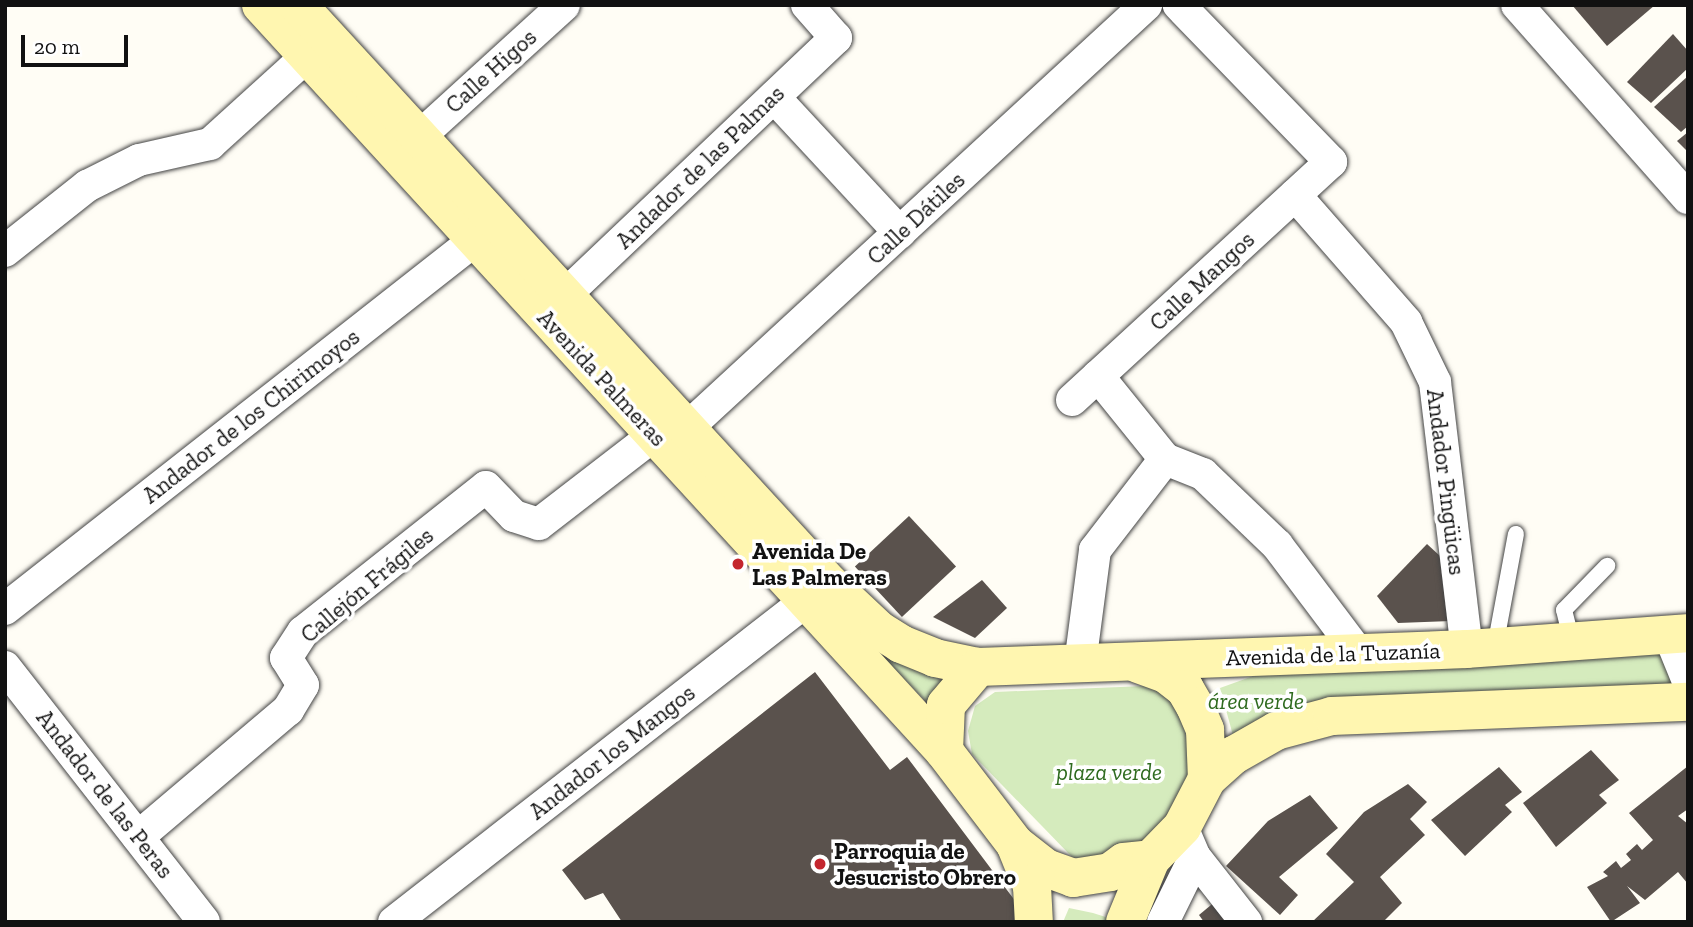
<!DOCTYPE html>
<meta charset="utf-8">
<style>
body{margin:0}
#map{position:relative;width:1693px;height:927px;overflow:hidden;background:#fffdf5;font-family:"Zilla Slab",serif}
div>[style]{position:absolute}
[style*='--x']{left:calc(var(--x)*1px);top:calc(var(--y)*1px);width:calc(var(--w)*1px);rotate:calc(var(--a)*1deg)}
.green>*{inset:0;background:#d5ebbd}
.building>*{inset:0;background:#5a524d;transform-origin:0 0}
.roads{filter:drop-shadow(0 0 2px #444) drop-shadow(0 0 2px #444)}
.lane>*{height:16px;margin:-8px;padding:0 8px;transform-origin:8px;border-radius:8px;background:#fff}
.street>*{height:32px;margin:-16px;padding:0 16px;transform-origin:16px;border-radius:16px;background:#fff}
.secondary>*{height:38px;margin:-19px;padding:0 19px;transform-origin:19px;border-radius:19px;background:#fff6b0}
.dots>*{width:19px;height:19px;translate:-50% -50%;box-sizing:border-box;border:4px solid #fff;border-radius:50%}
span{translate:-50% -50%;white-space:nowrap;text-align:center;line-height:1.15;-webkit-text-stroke:7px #fff;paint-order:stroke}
.street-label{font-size:23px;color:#111}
.poi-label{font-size:23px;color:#111;font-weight:700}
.left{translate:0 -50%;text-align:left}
.park-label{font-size:23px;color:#2f6b1f;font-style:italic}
.frame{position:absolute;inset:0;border:7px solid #111;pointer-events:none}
.scale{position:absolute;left:21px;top:35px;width:107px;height:32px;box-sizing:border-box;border:4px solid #111;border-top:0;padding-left:9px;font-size:21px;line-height:24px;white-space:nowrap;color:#111;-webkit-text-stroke:5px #fff;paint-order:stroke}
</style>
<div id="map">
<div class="green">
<div style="clip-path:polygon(1665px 640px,1687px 688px,1234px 739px,1220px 688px,1273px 669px)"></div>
<div style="clip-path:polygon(883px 657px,950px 683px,936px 712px)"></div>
<div style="clip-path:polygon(1145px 686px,1183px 699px,1207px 779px,1151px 859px,1096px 875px,1072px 857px,972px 754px,968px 731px,975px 706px,995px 692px)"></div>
<div style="clip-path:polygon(1069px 908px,1093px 913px,1115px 920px,1063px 922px)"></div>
</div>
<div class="building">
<div style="clip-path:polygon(1572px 5px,1655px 5px,1607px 46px)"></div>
<div style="clip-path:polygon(1673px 34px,1688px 51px,1688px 68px,1651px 103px,1627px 82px)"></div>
<div style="clip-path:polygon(1688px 76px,1688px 126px,1681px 132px,1654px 107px)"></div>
<div style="clip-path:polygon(1688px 132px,1688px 152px,1677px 141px)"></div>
<div style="left:909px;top:516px;width:69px;height:74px;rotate:47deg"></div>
<div style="clip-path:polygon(1427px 544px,1452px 567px,1451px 621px,1398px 623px,1377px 596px)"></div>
<div style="clip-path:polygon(982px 580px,1007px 608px,975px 638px,933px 617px)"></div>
<div style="clip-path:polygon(815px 672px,890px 770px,907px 757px,1016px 902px,1024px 922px,622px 922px,603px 893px,585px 900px,562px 870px)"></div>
<div style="clip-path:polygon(1591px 750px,1619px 780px,1599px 795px,1607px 803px,1556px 847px,1523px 803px)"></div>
<div style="clip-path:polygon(1688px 766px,1688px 809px,1678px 816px,1688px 824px,1688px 884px,1678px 872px,1645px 900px,1627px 886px,1640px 903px,1611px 922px,1587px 887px,1608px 876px,1603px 872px,1616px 861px,1621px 868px,1631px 860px,1626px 854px,1637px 844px,1642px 850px,1653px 840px,1629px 813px)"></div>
<div style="clip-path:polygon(1499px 767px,1522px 792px,1505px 805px,1512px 812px,1465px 856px,1431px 820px)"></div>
<div style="clip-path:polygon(1408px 784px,1427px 802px,1410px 819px,1425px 835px,1380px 877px,1402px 903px,1383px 922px,1312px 922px,1354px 882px,1326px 854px,1364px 812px)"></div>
<div style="clip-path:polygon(1310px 795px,1338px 828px,1279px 877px,1298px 895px,1280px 915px,1226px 866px,1268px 821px)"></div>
<div style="clip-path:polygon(1223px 895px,1243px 922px,1204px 922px,1199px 915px)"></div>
</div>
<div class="roads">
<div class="lane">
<div style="--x:1572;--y:642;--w:33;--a:-104"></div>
<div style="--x:1564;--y:610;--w:62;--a:-45.7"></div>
<div style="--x:1495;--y:647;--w:115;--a:-79.5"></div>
</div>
<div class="street">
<div style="--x:1517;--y:5;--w:258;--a:48.5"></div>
<div style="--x:774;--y:97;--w:185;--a:47.2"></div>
<div style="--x:419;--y:137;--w:196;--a:-42.3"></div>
<div style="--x:1295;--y:195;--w:169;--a:48.8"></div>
<div style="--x:1406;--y:322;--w:67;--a:64.2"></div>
<div style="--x:1435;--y:382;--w:269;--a:83.2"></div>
<div style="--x:5;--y:251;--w:105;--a:-38.4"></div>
<div style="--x:87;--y:186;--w:58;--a:-26.6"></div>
<div style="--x:139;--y:160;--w:73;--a:-12.7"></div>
<div style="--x:210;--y:144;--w:131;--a:-42.2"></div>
<div style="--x:564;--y:296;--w:375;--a:-43.5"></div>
<div style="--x:836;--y:38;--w:44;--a:-131.3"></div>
<div style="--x:1098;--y:376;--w:107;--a:51.1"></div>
<div style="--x:1165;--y:459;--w:41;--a:21.5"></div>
<div style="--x:1203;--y:474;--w:103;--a:43.8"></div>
<div style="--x:1277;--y:545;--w:136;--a:53"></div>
<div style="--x:1072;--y:400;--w:352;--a:-42.6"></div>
<div style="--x:1331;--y:162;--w:219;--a:-134.1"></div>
<div style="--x:686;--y:429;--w:626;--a:-42.67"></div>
<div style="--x:5;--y:609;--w:620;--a:-38.13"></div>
<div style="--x:1670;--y:637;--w:48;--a:67.8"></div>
<div style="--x:1080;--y:664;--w:115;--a:-82.5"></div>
<div style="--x:1095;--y:550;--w:115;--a:-52.4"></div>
<div style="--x:5;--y:667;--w:323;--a:52"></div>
<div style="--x:1182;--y:827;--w:33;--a:67"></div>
<div style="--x:1195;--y:857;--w:83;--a:51.9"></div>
<div style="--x:138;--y:837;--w:197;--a:-40.3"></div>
<div style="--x:288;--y:710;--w:29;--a:-59"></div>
<div style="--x:303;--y:685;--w:32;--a:-122"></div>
<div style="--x:286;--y:658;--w:31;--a:-57"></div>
<div style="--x:303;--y:632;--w:233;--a:-38.4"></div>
<div style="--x:486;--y:487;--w:40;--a:46"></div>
<div style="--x:514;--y:516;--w:26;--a:18"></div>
<div style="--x:539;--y:524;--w:145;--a:-37.7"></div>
<div style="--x:394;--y:922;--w:545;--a:-37.92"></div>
<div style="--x:1163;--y:922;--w:72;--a:-63.8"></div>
</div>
<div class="secondary">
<div style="--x:261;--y:5;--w:1011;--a:47.52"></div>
<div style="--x:944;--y:751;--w:117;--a:52.6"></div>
<div style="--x:1015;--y:844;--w:45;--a:68"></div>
<div style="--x:1032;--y:886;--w:36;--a:87"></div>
<div style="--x:298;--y:5;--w:785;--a:47.43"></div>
<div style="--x:829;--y:583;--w:69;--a:43.2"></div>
<div style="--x:879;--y:630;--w:26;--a:32"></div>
<div style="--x:901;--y:644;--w:37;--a:22"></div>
<div style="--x:935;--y:658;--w:44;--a:11.8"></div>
<div style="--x:978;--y:667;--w:489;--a:-2.1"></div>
<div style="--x:1467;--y:649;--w:222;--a:-4.1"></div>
<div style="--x:1138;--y:664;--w:30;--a:20"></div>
<div style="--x:1166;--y:674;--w:24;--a:38"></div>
<div style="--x:1185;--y:689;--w:20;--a:60"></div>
<div style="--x:1195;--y:706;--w:26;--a:67"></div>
<div style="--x:1205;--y:730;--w:49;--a:87.7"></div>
<div style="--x:944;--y:751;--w:46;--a:-87.5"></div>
<div style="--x:946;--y:705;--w:50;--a:-49.9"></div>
<div style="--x:1015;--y:844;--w:39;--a:38"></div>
<div style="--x:1046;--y:868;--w:29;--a:20"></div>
<div style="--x:1073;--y:878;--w:37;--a:-9"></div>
<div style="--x:1110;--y:872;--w:17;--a:-36"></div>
<div style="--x:1124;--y:862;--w:27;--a:-6"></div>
<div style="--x:1125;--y:922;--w:68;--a:-67.6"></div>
<div style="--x:1151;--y:859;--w:45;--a:-45.9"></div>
<div style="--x:1182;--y:827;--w:54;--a:-62.5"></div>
<div style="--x:1207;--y:779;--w:36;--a:-42"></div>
<div style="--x:1234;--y:755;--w:48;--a:-29.7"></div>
<div style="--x:1276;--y:731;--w:58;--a:-15"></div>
<div style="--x:1332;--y:716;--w:356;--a:-2.3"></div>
</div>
</div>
<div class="dots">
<div style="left:738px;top:564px;background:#c4262e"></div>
<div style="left:820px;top:864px;background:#c4262e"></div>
</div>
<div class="street-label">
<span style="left:491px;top:71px;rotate:-42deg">Calle Higos</span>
<span style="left:700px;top:167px;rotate:-44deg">Andador de las Palmas</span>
<span style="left:916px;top:218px;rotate:-43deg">Calle Dátiles</span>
<span style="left:1202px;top:281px;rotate:-43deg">Calle Mangos</span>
<span style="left:602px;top:378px;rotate:47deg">Avenida Palmeras</span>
<span style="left:251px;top:416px;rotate:-38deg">Andador de los Chirimoyos</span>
<span style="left:1446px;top:482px;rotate:83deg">Andador Pingüicas</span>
<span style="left:367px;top:585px;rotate:-40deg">Callejón Frágiles</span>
<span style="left:1333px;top:654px;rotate:-2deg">Avenida de la Tuzanía</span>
<span style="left:612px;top:752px;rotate:-38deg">Andador los Mangos</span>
<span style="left:105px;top:794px;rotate:52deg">Andador de las Peras</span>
</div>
<div class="poi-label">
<span class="left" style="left:752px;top:564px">Avenida De<br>Las Palmeras</span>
<span class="left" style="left:834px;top:864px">Parroquia de<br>Jesucristo Obrero</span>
</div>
<div class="park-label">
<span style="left:1256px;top:701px">área verde</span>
<span style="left:1109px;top:772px">plaza verde</span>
</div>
<div class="frame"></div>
<div class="scale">20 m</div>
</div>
